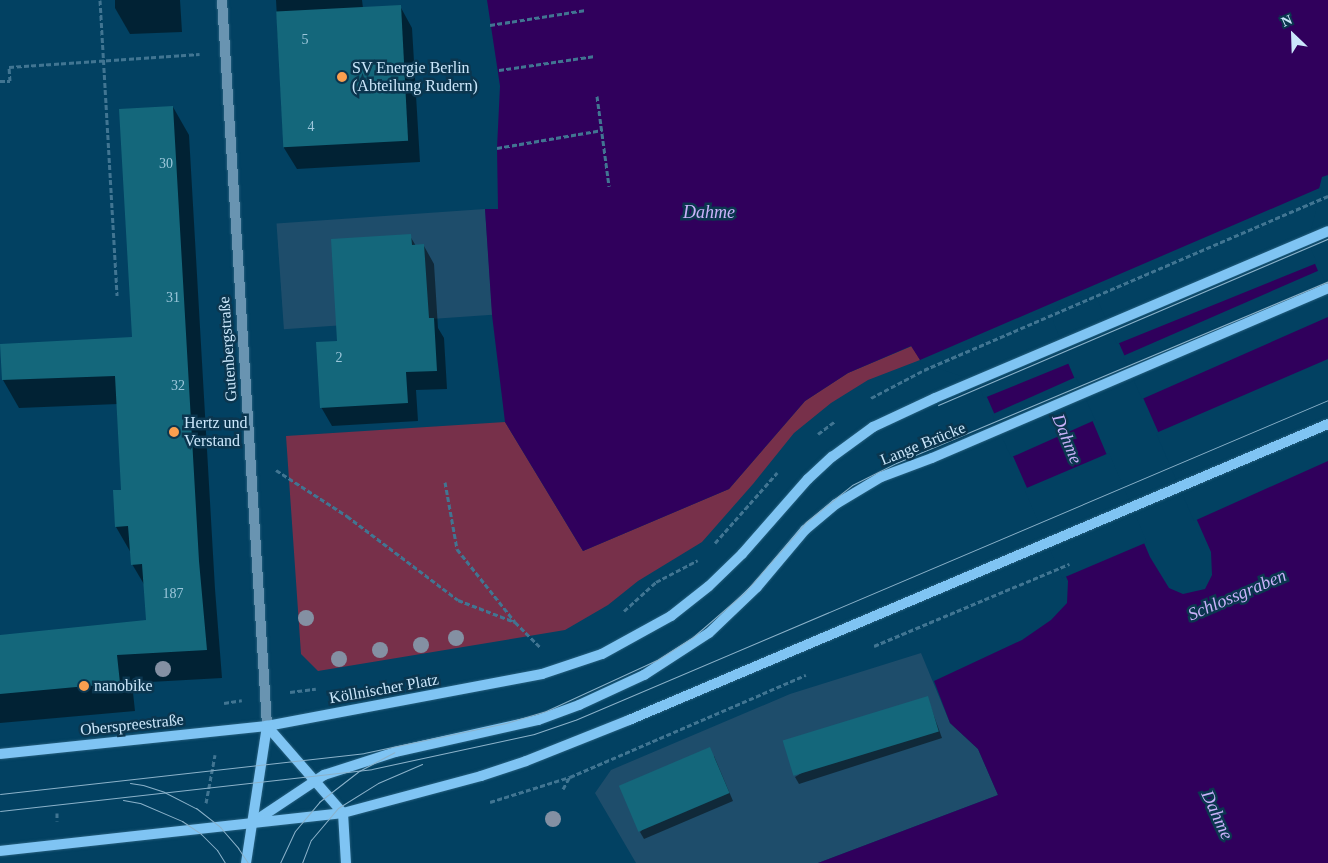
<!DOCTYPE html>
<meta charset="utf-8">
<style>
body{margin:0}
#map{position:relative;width:1328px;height:863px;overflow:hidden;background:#024162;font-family:Georgia,serif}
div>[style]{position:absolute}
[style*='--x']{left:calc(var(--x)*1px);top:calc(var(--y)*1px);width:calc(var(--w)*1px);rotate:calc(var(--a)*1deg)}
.built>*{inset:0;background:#1e4d6b;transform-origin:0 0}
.green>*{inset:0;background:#77304a}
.water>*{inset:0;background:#30005c}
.pier>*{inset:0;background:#024162;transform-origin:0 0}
.shadow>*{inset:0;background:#0007}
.building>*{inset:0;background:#14677b;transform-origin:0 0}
.path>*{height:3px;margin-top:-1.5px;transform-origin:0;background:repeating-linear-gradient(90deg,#417592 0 5px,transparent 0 7.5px)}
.roads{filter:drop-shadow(0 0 1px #265f7e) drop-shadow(0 0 1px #265f7e)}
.minor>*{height:10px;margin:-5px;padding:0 5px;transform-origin:5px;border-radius:5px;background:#6994b1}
.secondary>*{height:10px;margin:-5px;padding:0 5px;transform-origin:5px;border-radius:5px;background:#7fc4f3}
.tram>*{height:1px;margin:-0.5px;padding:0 0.5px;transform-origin:0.5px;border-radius:0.5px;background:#8bb2ca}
.trees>*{width:16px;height:16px;margin:-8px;border-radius:50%;background:#8490a3}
.dots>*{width:14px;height:14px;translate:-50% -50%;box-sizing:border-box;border:2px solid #0b364f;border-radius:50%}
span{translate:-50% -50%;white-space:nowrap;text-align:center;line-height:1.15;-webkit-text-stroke:5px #0b364f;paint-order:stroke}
.number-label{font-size:14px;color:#9dc7db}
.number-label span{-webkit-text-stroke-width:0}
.poi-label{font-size:16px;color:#cbe7fb}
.left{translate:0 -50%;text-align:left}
.street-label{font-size:16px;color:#cbe7fb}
.water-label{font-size:18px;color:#cab2fa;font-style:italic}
.north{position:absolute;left:1268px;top:10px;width:50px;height:50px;-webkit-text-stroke:4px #0b364f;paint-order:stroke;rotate:336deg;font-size:14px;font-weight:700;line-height:20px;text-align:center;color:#cbe7fb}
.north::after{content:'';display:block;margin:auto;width:18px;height:22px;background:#cbe7fb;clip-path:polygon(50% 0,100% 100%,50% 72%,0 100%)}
</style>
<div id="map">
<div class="built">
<div style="left:485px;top:209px;width:106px;height:209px;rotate:86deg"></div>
<div style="clip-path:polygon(921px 653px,950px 723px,978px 749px,998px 795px,818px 863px,636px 863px,595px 793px,611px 770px,790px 694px)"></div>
</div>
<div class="green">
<div style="clip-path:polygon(912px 346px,920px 360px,868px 380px,831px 403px,794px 433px,753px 484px,702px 542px,638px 581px,608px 605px,565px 630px,318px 671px,301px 654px,286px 436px,505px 422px,583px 551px,729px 489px,805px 401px,848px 373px)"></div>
</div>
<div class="water">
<div style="clip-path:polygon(evenodd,487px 0,1328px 0,1328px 175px,1322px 177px,1306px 242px,1328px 295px,1328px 863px,818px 863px,998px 795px,978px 749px,950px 723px,934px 681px,1022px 640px,1051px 620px,1067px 603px,1068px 581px,979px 379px,920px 360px,911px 346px,848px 373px,805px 401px,729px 489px,583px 551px,505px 422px,492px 315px,485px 209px,498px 209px,497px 148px,500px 86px,487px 0,1085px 292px,1100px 300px,1211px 552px,1212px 575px,1205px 589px,1183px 594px,1169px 588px,1150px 557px,1052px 325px,1051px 314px,1056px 305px,1085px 292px)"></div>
</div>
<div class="pier">
<div style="clip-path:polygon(1322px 187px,1308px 242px,1317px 263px,1117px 344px,1098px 301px,1085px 295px,1058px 307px,1053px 315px,1054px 324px,1070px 363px,984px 398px,977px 381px,921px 363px,920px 360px)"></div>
<div style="clip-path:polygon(1320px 270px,1328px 289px,1328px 317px,1142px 399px,1123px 356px)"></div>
<div style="clip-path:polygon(1328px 359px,1328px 461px,1194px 521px,1156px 433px)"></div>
<div style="left:1076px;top:377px;width:47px;height:92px;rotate:66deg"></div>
<div style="left:1109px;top:453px;width:97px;height:92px;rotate:67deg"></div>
</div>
<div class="shadow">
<div style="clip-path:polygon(115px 0,180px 0,182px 32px,130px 34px,115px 8px)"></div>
<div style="clip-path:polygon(276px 0,362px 0,363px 8px,400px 6px,412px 28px,420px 162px,297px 169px,284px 148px)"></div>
<div style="clip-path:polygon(173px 107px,189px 135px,215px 589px,222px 678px,132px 683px,135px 711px,0 723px,0 636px,147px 621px,145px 586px,132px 564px,131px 553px,116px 527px,122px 491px,118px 404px,19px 408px,3px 380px,133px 339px)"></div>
<div style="clip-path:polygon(410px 236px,416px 246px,424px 246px,434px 264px,438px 328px,444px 338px,447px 389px,416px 390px,418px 421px,332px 426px,321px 407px,338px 342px)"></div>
<div style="clip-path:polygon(927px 697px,942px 738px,799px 784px,795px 777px)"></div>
<div style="clip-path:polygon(714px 756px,733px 801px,644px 839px,640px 832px)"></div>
</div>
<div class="building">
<div style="left:401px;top:5px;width:136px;height:125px;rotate:87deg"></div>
<div style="clip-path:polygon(173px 106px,199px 561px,207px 650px,117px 655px,120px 683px,0 694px,0 635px,146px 620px,142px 564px,131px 565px,128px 526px,115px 527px,113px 490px,121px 490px,115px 376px,2px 380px,0 344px,132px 337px,119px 109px)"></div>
<div style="clip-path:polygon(411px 234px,412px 245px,424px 244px,429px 318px,434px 318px,437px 371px,406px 372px,408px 403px,320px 408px,316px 342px,337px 341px,331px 239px)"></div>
<div style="left:928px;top:696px;width:37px;height:152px;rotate:73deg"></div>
<div style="left:710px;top:747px;width:50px;height:99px;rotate:67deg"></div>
</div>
<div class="path">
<div style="--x:100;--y:0;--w:296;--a:86.7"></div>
<div style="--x:490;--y:25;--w:97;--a:-8.9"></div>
<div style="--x:499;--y:70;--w:97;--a:-8.3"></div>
<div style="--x:0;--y:81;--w:10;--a:0"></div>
<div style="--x:10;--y:81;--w:14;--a:-94"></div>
<div style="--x:9;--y:67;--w:191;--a:-3.9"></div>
<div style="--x:597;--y:96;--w:91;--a:82.4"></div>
<div style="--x:497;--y:148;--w:107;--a:-9.7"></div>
<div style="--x:871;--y:398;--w:60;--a:-27.8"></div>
<div style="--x:924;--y:370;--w:440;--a:-23.3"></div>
<div style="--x:818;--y:434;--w:21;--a:-37"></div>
<div style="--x:276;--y:470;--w:85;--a:32.9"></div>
<div style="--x:347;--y:516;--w:139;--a:37.1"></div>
<div style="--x:458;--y:600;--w:61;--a:21.1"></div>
<div style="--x:445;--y:482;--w:68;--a:79.8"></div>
<div style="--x:457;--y:549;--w:93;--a:51.5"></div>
<div style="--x:515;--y:622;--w:35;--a:45"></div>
<div style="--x:715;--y:543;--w:94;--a:-48.5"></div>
<div style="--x:624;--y:611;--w:43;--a:-42.2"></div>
<div style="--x:656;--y:582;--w:47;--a:-27.6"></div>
<div style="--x:874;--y:646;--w:212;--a:-22.8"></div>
<div style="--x:290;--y:692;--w:26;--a:-7"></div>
<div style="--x:224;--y:703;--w:18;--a:-9"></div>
<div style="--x:563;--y:789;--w:13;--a:-61"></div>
<div style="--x:490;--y:802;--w:84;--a:-17.4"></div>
<div style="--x:570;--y:777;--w:257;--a:-23.4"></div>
<div style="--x:206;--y:803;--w:49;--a:-79.4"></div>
<div style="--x:57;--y:813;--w:8;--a:90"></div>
</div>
<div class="roads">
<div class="minor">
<div style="--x:222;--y:0;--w:727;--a:86.45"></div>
</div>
<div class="secondary">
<div style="--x:267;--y:726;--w:116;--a:48.9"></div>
<div style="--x:0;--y:754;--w:268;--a:-6"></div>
<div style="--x:267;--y:726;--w:280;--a:-10.7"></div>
<div style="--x:542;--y:674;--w:63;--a:-18.4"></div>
<div style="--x:602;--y:654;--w:79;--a:-28.8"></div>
<div style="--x:671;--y:616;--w:48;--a:-38.3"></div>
<div style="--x:709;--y:586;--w:46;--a:-44.1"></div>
<div style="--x:742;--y:554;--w:100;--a:-48.7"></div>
<div style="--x:808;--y:479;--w:33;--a:-43"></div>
<div style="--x:832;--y:457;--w:51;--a:-36.2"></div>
<div style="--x:873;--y:427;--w:68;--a:-25.1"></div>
<div style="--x:935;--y:398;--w:427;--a:-23"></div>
<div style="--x:343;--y:813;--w:50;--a:86.6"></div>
<div style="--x:252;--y:823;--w:87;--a:-33.7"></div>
<div style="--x:324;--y:775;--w:75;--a:-17.9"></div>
<div style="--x:395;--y:752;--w:147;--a:-12.6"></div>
<div style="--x:538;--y:720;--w:44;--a:-20.1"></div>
<div style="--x:579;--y:705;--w:72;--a:-24.8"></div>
<div style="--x:644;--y:675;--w:77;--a:-32.9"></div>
<div style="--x:709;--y:633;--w:66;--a:-43.8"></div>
<div style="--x:757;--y:587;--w:75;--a:-49.9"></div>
<div style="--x:805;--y:530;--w:40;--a:-40"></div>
<div style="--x:836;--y:504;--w:52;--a:-31"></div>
<div style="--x:881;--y:477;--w:54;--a:-20.4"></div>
<div style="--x:932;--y:458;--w:431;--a:-23.2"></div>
<div style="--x:0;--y:851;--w:345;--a:-6.3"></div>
<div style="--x:343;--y:813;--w:143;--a:-15"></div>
<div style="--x:481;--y:776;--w:47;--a:-18.4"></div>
<div style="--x:526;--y:761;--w:111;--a:-21.7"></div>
<div style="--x:629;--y:720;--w:759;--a:-22.95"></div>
<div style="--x:246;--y:863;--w:139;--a:-81.3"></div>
</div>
</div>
<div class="tram">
<div style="--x:938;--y:405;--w:424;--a:-23.1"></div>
<div style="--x:130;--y:783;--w:13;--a:9"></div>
<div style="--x:143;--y:785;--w:22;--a:18"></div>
<div style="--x:164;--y:792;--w:36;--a:27"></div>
<div style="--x:196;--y:808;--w:31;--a:38"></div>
<div style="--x:220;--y:827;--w:28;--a:49"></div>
<div style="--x:238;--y:848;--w:18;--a:56"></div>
<div style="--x:0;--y:794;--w:366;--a:-6.4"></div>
<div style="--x:364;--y:753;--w:145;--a:-11.9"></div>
<div style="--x:506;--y:723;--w:42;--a:-16.7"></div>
<div style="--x:546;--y:711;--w:122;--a:-24.7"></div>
<div style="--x:657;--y:660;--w:43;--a:-32.6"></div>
<div style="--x:693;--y:637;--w:67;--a:-40.8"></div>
<div style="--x:744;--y:593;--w:94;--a:-48.9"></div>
<div style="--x:806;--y:522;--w:59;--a:-38.8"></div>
<div style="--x:852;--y:485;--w:49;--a:-26.6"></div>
<div style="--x:896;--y:463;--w:469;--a:-22.8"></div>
<div style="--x:123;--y:800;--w:17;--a:10"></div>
<div style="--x:140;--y:803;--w:46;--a:23.2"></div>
<div style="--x:182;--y:821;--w:23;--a:34"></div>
<div style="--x:201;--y:834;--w:23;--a:45"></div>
<div style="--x:217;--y:850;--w:15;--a:58"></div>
<div style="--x:0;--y:811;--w:374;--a:-6.4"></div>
<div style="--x:372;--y:769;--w:166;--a:-12.2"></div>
<div style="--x:534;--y:734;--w:43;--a:-18.9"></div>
<div style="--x:575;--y:720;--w:818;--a:-23.02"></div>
<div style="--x:280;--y:863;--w:35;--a:-65"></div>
<div style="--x:295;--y:831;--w:38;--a:-50"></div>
<div style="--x:319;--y:802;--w:51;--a:-37.8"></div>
<div style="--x:359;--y:771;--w:40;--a:-28"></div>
<div style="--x:302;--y:863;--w:25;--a:-69"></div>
<div style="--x:311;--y:840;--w:42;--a:-49.8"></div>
<div style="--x:338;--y:808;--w:47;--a:-32"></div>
<div style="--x:378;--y:783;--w:48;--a:-23.4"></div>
</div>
<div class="trees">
<div style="left:306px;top:618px"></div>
<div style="left:456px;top:638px"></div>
<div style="left:421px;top:645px"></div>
<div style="left:380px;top:650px"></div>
<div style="left:339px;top:659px"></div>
<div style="left:163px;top:669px"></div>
<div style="left:553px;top:819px"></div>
</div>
<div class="dots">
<div style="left:342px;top:77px;background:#fa9f4f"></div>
<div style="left:174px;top:432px;background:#fa9f4f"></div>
<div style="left:84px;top:686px;background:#fa9f4f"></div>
</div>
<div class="number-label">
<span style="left:305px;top:40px">5</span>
<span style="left:311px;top:127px">4</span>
<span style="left:166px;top:164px">30</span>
<span style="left:173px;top:298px">31</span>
<span style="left:339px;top:358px">2</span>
<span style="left:178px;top:386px">32</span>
<span style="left:173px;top:594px">187</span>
</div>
<div class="poi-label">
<span class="left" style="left:352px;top:77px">SV Energie Berlin<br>(Abteilung Rudern)</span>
<span class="left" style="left:184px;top:432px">Hertz und<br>Verstand</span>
<span class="left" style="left:94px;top:686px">nanobike</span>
</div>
<div class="street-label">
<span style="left:228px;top:349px;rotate:-94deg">Gutenbergstraße</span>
<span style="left:923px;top:444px;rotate:-22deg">Lange Brücke</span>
<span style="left:384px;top:689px;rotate:-10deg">Köllnischer Platz</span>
<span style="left:132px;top:725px;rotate:-6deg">Oberspreestraße</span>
</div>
<div class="water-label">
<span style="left:709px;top:212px">Dahme</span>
<span style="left:1067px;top:439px;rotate:68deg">Dahme</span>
<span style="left:1237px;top:595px;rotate:-23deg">Schlossgraben</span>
<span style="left:1217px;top:815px;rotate:65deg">Dahme</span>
</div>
<div class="north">N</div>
</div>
